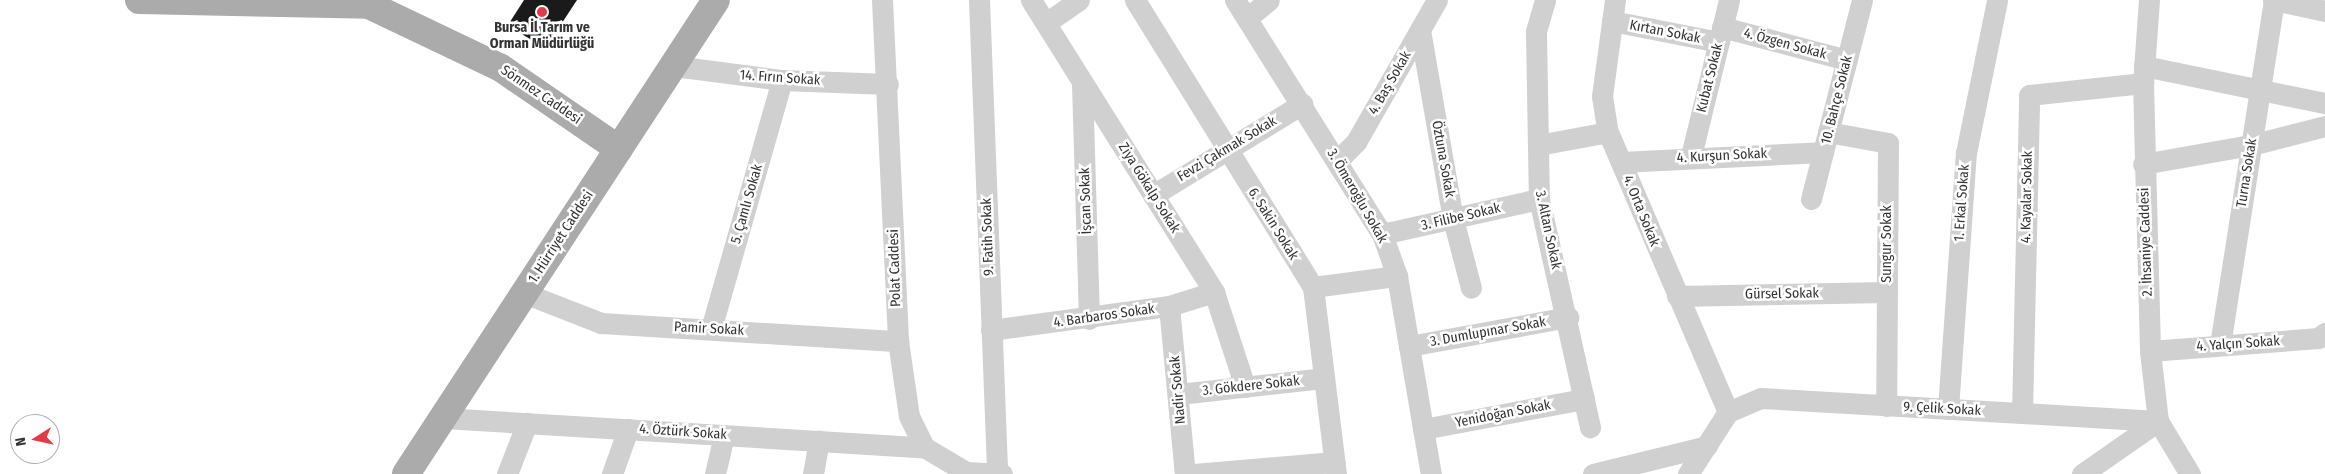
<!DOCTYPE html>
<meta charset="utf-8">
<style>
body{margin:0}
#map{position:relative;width:2325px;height:474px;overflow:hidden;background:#fff;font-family:"Fira Sans Condensed",sans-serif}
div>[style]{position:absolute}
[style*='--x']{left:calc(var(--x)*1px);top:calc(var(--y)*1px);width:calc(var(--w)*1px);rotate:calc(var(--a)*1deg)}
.building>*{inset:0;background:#1a1a1a}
.minor>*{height:21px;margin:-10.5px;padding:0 10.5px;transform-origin:10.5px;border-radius:10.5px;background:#d0d0d0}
.major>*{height:28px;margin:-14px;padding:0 14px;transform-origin:14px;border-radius:14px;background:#ababab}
.dots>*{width:14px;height:14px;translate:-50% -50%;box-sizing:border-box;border:2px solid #fff;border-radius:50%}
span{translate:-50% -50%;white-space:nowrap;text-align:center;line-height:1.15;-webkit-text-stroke:5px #fff;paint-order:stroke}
.poi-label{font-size:14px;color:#333;font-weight:700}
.street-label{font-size:14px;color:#333}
.north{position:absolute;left:10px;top:414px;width:50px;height:50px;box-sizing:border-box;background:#fff;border:1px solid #adadad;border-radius:50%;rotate:260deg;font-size:14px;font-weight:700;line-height:20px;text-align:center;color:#333}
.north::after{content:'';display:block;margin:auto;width:18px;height:22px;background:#e63946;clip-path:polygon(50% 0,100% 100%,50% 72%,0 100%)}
</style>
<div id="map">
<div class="building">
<div style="clip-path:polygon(524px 0,577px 0,545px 49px,508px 25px)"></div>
</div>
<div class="minor">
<div style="--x:882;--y:0;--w:341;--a:87.3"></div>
<div style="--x:898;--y:341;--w:76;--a:81.7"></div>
<div style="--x:909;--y:416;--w:34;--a:64"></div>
<div style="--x:924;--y:447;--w:49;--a:30.8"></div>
<div style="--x:966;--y:472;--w:36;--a:3"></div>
<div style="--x:979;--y:0;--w:474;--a:87.8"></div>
<div style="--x:1031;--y:0;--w:345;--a:57.9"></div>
<div style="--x:1214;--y:292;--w:100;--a:71.9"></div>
<div style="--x:1135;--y:0;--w:338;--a:58.2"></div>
<div style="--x:1313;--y:287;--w:188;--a:83"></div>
<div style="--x:1235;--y:0;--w:276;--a:57.9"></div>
<div style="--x:1382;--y:234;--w:45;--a:70.3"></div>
<div style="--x:1397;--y:276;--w:201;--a:80.3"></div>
<div style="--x:1545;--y:0;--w:33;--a:106"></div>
<div style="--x:1536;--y:32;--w:167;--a:89"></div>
<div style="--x:1539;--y:199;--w:234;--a:77.4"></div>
<div style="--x:1615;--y:0;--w:97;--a:97.7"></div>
<div style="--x:1602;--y:96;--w:36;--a:81"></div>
<div style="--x:1608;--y:132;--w:305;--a:66.8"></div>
<div style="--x:2149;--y:0;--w:83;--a:94.1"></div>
<div style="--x:2143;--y:83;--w:268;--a:88.5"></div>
<div style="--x:2150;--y:351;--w:70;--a:83.5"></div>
<div style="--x:2158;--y:421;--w:62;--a:58.9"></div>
<div style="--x:2273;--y:0;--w:53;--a:11.9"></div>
<div style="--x:1247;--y:18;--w:28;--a:-39"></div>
<div style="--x:1612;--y:21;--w:109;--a:11.1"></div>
<div style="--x:1046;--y:23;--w:40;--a:-34.9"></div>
<div style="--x:1722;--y:27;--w:129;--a:14.8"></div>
<div style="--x:1420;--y:30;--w:192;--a:80.1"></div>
<div style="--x:1453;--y:219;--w:71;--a:75.4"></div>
<div style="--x:674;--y:66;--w:109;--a:7.4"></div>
<div style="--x:782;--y:80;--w:106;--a:2.2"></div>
<div style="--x:2144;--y:66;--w:185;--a:11.6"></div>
<div style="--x:1082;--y:84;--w:235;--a:88.3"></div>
<div style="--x:1828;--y:132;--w:61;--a:10.4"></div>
<div style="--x:1888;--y:143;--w:263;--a:90.4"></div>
<div style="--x:1538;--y:145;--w:71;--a:-10.5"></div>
<div style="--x:1691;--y:156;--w:161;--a:-76.3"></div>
<div style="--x:1337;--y:161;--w:27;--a:-45"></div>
<div style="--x:1356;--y:142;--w:163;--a:-60.3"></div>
<div style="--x:1621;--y:162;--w:202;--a:-2.8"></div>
<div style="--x:2143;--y:164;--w:110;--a:-10"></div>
<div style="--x:2251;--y:145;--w:76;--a:-14.4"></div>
<div style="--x:1153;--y:195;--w:175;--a:-31.4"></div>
<div style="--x:1811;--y:199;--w:205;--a:-75.6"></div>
<div style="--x:1382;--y:234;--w:161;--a:-12.6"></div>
<div style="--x:1313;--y:287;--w:85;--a:-7.5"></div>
<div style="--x:524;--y:293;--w:83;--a:21.3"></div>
<div style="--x:601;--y:323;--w:298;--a:3.5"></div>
<div style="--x:1677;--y:296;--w:210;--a:-1.1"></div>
<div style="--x:1169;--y:306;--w:169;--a:84.6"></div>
<div style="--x:711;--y:329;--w:259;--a:-74.1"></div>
<div style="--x:991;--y:330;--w:180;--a:-7.7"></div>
<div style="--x:1169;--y:306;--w:47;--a:-17.3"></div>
<div style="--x:2220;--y:345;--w:349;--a:-81.1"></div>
<div style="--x:1409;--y:346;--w:162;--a:-10.3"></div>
<div style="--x:2150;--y:351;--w:169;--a:-4.4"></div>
<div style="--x:2318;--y:338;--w:9;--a:-36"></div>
<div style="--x:1179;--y:394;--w:145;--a:-6.3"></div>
<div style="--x:1948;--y:409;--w:257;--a:-86"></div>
<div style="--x:1966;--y:153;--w:156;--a:-78.5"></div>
<div style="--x:1728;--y:412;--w:36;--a:-23"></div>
<div style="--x:1761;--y:398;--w:398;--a:3.3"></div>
<div style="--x:2022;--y:413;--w:318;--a:-88.7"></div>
<div style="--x:2029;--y:95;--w:115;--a:-6"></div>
<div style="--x:443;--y:418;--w:482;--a:3.5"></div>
<div style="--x:1423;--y:429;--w:164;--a:-10.6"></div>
<div style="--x:507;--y:474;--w:55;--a:-68.6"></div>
<div style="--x:612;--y:474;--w:48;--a:-70.4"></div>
<div style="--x:715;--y:474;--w:40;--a:-77"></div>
<div style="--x:813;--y:474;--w:34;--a:-80"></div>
<div style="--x:1194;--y:474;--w:141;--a:-4.9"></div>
<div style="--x:1593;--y:474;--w:117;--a:-13.8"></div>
<div style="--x:1688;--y:474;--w:74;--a:-57.2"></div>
<div style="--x:2082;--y:474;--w:93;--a:-34.9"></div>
</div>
<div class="major">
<div style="--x:139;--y:0;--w:230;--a:1.2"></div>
<div style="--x:369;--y:5;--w:146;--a:25.5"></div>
<div style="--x:501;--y:68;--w:143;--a:34.5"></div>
<div style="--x:406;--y:474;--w:566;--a:-56.81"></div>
</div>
<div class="dots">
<div style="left:542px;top:12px;background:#e63946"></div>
</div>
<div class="poi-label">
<span style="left:542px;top:36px">Bursa İl Tarım ve<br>Orman Müdürlüğü</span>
</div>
<div class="street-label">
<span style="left:1665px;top:32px;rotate:11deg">Kırtan Sokak</span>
<span style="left:1785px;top:44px;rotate:15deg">4. Özgen Sokak</span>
<span style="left:780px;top:78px;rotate:4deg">14. Fırın Sokak</span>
<span style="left:1710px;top:78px;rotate:-76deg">Kubat Sokak</span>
<span style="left:1390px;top:83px;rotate:-60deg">4. Baş Sokak</span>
<span style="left:541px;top:95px;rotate:34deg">Sönmez Caddesi</span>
<span style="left:1837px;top:100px;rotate:-76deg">10. Bahçe Sokak</span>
<span style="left:1227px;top:149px;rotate:-31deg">Fevzi Çakmak Sokak</span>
<span style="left:1722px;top:156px;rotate:-3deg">4. Kurşun Sokak</span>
<span style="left:1443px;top:159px;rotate:80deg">Öztuna Sokak</span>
<span style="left:2247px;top:173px;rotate:-81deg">Turna Sokak</span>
<span style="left:1149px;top:188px;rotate:58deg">Ziya Gökalp Sokak</span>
<span style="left:1357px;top:196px;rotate:60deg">3. Ömeroğlu Sokak</span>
<span style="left:2027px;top:197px;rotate:-89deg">4. Kayalar Sokak</span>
<span style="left:1086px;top:201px;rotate:-92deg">İşcan Sokak</span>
<span style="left:1962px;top:203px;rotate:-86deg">1. Erkal Sokak</span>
<span style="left:747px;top:204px;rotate:-74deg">5. Çamlı Sokak</span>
<span style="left:1641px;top:211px;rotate:68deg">4. Orta Sokak</span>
<span style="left:1461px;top:217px;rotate:-13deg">3. Filibe Sokak</span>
<span style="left:1273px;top:224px;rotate:58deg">6. Sakin Sokak</span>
<span style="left:1548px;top:230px;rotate:78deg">3. Altan Sokak</span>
<span style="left:561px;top:237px;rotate:-57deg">1. Hürriyet Caddesi</span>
<span style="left:988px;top:237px;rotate:-92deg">9. Fatih Sokak</span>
<span style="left:2146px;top:242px;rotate:-92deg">2. İhsaniye Caddesi</span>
<span style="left:1887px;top:244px;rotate:-90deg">Sungur Sokak</span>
<span style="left:895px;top:268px;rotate:-92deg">Polat Caddesi</span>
<span style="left:1782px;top:294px;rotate:-1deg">Gürsel Sokak</span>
<span style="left:1104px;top:316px;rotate:-8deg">4. Barbaros Sokak</span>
<span style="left:709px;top:329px;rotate:3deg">Pamir Sokak</span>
<span style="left:1488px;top:332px;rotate:-10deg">3. Dumlupınar Sokak</span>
<span style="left:2238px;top:344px;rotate:-4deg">4. Yalçın Sokak</span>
<span style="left:1251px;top:386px;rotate:-6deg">3. Gökdere Sokak</span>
<span style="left:1178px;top:390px;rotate:-95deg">Nadir Sokak</span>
<span style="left:1942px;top:409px;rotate:3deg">9. Çelik Sokak</span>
<span style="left:1503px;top:414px;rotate:-11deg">Yenidoğan Sokak</span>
<span style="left:683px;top:432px;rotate:4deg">4. Öztürk Sokak</span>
</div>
<div class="north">N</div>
</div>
